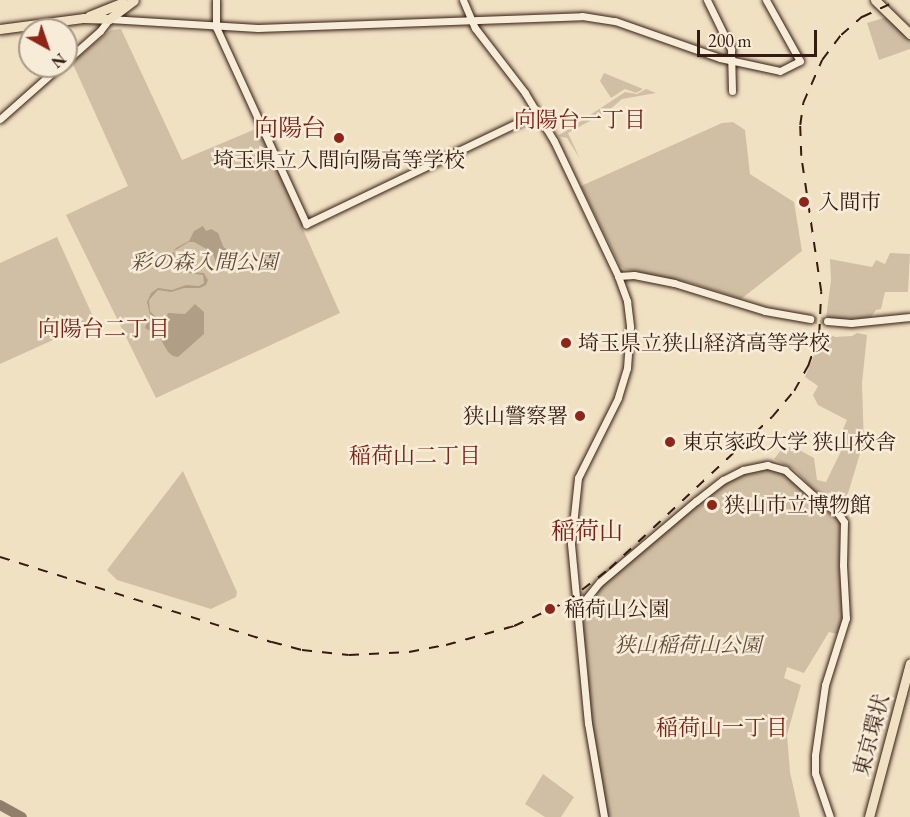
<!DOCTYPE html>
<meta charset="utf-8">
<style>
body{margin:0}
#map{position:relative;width:910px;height:817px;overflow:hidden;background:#f1e1c3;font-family:"EB Garamond","Noto Serif JP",serif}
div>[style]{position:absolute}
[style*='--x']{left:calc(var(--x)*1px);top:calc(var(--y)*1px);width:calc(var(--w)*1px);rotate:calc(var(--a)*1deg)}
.green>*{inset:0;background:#d1bfa5}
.water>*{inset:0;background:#b19e86}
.taxiway>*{height:10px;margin:-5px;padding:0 5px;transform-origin:5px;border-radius:5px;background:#927e6a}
.secondary-tunnel>*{height:7px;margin-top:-3.5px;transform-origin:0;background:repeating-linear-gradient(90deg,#cbb99f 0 7px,transparent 0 10.5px)}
.roads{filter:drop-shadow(0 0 2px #341b11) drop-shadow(0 0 2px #341b11)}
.secondary>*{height:7px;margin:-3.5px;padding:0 3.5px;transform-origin:3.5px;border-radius:3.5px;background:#f6ecd8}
.highway>*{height:9px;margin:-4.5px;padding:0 4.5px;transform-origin:4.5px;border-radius:4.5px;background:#f1e1c3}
.rail>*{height:1.5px;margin-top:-0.75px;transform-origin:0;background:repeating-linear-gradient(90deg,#341b11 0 10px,transparent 0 20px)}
.dots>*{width:16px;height:16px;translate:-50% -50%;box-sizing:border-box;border:3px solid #f6ecd8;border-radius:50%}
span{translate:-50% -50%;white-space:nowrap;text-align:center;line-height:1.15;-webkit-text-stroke:5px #f6ecd8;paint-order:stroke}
.poi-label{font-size:21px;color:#341b11}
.left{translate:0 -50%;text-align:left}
.right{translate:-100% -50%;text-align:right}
.park-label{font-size:21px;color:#634c3d;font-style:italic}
.street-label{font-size:21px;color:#341b11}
.neighbourhood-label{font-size:22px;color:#7a1f14}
.quarter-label{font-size:24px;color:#7a1f14}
.north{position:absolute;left:18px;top:18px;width:60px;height:60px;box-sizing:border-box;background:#f6ecd8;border:2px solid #a89888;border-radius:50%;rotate:140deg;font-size:16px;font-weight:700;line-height:24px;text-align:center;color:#341b11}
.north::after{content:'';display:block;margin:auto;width:21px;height:27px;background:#8f2418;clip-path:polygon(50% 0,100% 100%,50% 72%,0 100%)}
.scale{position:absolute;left:697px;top:30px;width:120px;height:27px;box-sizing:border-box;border:3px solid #341b11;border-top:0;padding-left:8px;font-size:18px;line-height:21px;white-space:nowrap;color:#341b11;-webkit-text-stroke:4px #f6ecd8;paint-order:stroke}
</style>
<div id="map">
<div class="green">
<div style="clip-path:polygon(887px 17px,910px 40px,910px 49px,879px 60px,867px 23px)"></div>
<div style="clip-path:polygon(121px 29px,182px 160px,260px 127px,305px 225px,302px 227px,340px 313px,156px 398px,66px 215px,128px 186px,72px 62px,111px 30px)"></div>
<div style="clip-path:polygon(604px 73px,643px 89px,636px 93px,625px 89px,611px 98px,600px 81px)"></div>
<div style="clip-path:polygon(646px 89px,656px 93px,622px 99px,608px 111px,568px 133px,580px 159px,567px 138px,558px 136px,625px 92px,637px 94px)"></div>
<div style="clip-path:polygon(733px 122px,745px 130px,750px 174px,794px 202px,802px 251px,741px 299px,691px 283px,624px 269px,620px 266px,581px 186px,722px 123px)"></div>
<div style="clip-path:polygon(57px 237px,95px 321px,0 364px,0 263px)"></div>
<div style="clip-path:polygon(890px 253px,910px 254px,908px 292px,885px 292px,881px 309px,876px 310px,871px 317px,850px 320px,826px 318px,831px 280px,830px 259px,872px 267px,876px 260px,885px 264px)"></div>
<div style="clip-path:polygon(826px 333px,835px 337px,852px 336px,857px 333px,867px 335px,862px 383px,864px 447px,862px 447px,846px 500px,842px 500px,840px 504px,836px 504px,839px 497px,831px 493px,818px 495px,795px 470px,774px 459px,781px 450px,792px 446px,814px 458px,817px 480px,826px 482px,843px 447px,841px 434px,847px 420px,818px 405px,813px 395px,818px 386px,805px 377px,823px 334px)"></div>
<div style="clip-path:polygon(767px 468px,787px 475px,812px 500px,840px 521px,839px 564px,843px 615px,841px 627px,837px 634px,829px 632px,804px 673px,787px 667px,784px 678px,801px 685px,787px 735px,790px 772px,800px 817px,608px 817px,590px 717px,587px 656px,582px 632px,584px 614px,601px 586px,698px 504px,734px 478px)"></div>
<div style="clip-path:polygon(183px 471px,237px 592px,236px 597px,211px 609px,117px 580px,107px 570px)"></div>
<div style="clip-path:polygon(543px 774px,574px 797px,561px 817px,545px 817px,525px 804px)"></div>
</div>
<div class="water">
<div style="clip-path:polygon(203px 226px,206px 231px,211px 229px,218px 233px,224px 248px,240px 253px,230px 266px,223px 267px,216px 262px,212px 252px,194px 242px,189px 242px,174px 251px,176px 259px,183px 263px,191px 272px,204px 273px,208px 280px,206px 285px,200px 288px,184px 288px,171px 292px,158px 290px,149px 300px,150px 311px,159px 320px,165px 320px,168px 313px,185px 314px,195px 304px,204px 312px,204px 334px,178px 357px,173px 356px,168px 352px,158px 335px,145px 328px,150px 315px,147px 302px,151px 293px,158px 288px,172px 290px,186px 285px,199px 286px,204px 283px,203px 275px,189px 273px,183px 264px,175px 260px,172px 254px,176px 248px,189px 241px,194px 231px)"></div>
</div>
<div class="taxiway">
<div style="--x:0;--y:805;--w:25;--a:29"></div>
</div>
<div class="secondary-tunnel">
<div style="--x:810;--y:319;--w:17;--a:7"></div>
</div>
<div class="roads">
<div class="secondary">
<div style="--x:216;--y:0;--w:27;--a:90"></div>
<div style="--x:216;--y:27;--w:217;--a:65.4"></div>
<div style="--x:306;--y:224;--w:257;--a:-25.6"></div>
<div style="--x:463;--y:0;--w:30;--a:67"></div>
<div style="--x:475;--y:28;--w:82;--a:52.4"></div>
<div style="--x:525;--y:93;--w:56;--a:58.9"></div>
<div style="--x:554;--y:141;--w:149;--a:64.6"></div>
<div style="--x:618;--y:276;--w:27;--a:70"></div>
<div style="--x:627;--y:301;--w:26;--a:83"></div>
<div style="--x:630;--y:327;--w:41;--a:94.2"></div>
<div style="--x:627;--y:368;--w:31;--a:107"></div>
<div style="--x:618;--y:398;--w:89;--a:116.6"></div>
<div style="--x:578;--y:478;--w:66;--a:96.1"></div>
<div style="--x:571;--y:544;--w:180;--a:84.6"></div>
<div style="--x:588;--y:723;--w:95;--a:80.3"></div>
<div style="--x:707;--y:0;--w:55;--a:63.9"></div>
<div style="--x:731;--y:49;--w:42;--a:88.6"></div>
<div style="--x:66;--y:61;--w:45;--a:-41.4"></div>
<div style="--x:100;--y:31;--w:15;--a:-53"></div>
<div style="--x:109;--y:19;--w:149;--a:3.5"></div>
<div style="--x:258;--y:28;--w:324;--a:-2.1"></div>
<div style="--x:582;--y:16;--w:33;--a:9"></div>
<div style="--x:615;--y:21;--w:111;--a:19.4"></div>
<div style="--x:720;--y:58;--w:61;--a:12.2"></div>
<div style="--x:780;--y:71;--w:22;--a:-27"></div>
<div style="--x:800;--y:61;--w:70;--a:-119.1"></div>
<div style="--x:0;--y:119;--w:80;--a:-41.5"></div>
<div style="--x:618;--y:276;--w:16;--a:-4"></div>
<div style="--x:634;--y:275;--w:41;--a:11.3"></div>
<div style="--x:674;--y:283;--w:95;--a:17.1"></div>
<div style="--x:765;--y:311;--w:46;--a:10.1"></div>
<div style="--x:827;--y:321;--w:24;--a:5"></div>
<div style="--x:851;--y:323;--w:59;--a:-5.8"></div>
<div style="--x:577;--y:610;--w:36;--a:-51"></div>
<div style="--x:600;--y:582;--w:126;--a:-40.2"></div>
<div style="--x:696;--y:501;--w:34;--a:-38"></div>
<div style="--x:723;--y:480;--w:22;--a:-27"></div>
<div style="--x:743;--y:470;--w:25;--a:-12"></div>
<div style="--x:767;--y:465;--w:19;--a:16"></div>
<div style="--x:785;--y:470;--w:39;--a:42"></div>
<div style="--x:814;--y:496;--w:28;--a:35"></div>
<div style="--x:837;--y:512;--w:12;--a:55"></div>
<div style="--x:844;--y:522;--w:43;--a:91.3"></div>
<div style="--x:843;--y:565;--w:53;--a:86.8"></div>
<div style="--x:846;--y:618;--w:70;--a:107.4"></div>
<div style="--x:825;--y:685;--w:71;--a:98.1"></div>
<div style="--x:815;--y:755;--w:18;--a:90"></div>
<div style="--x:815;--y:773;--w:46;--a:71.2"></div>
</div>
<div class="highway">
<div style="--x:875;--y:0;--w:49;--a:44.2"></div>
<div style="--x:89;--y:16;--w:37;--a:-22"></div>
<div style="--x:0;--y:29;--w:85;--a:-7.5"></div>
<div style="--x:84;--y:18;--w:25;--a:2"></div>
<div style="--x:109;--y:19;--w:31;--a:-37"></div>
<div style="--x:869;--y:817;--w:159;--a:-75.1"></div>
</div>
</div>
<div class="rail">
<div style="--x:0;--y:557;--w:285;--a:17.4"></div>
<div style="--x:272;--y:642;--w:31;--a:15"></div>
<div style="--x:302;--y:650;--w:47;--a:6.1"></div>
<div style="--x:349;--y:655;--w:60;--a:-2.9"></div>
<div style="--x:409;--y:652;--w:38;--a:-11"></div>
<div style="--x:446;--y:645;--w:71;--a:-15.6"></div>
<div style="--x:514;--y:626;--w:57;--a:-24.8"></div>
<div style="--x:566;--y:602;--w:54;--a:-37.5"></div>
<div style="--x:609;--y:569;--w:223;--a:-43"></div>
<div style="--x:772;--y:417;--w:34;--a:-50"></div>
<div style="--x:794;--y:391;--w:29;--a:-61"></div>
<div style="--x:808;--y:366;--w:34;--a:-71"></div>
<div style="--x:819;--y:334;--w:42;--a:-87.3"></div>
<div style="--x:821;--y:292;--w:137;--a:-98.4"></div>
<div style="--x:801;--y:156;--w:31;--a:-92"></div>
<div style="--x:800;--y:125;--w:22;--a:-82"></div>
<div style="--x:803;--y:103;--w:47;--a:-66.2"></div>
<div style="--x:822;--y:60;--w:31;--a:-53"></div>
<div style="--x:841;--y:35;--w:28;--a:-41"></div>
<div style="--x:862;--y:17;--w:40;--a:-25"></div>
</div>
<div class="dots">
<div style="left:339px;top:138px;background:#8f2418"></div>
<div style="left:804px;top:202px;background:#8f2418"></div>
<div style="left:566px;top:343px;background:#8f2418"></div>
<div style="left:580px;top:416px;background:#8f2418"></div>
<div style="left:670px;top:442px;background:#8f2418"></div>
<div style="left:712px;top:505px;background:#8f2418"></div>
<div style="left:550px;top:609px;background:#8f2418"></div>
</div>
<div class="poi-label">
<span style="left:339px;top:160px">埼玉県立入間向陽高等学校</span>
<span class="left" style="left:818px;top:202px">入間市</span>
<span class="left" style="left:578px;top:343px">埼玉県立狭山経済高等学校</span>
<span class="right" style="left:568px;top:416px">狭山警察署</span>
<span class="left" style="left:682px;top:442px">東京家政大学 狭山校舎</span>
<span class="left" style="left:724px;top:505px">狭山市立博物館</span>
<span class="left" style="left:564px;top:609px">稲荷山公園</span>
</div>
<div class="park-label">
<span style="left:204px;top:262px">彩の森入間公園</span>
<span style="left:688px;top:645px">狭山稲荷山公園</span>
</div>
<div class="street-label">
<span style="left:871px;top:735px;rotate:-75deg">東京環状</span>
</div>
<div class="neighbourhood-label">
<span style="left:580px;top:120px">向陽台一丁目</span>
<span style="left:104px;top:329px">向陽台二丁目</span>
<span style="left:415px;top:456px">稲荷山二丁目</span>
<span style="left:722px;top:728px">稲荷山一丁目</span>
</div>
<div class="quarter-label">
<span style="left:290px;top:128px">向陽台</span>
<span style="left:587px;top:531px">稲荷山</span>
</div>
<div class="north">N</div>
<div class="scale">200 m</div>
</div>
